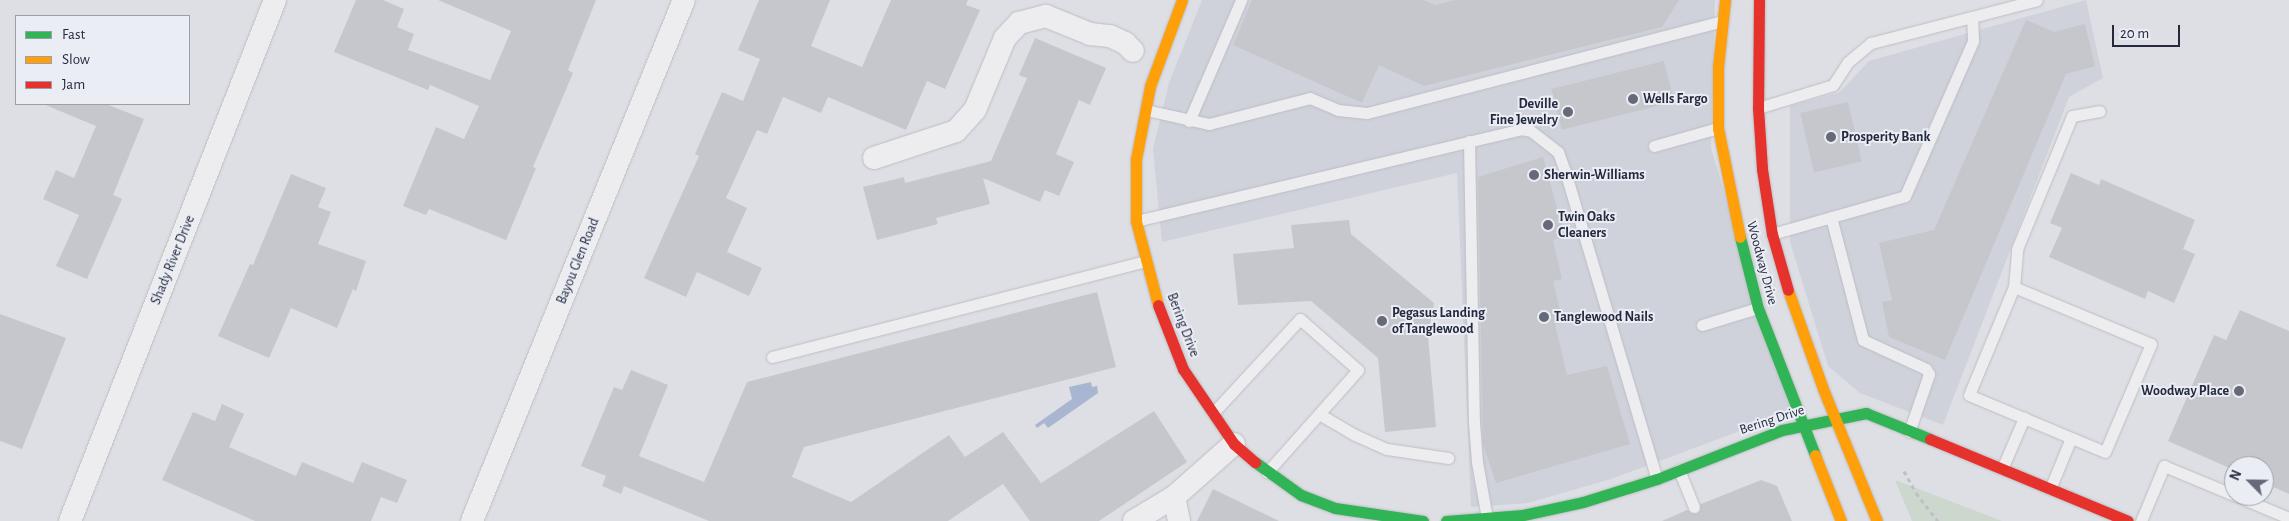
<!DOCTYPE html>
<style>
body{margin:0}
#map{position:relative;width:2289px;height:521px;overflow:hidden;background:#dedfe4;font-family:"Alegreya Sans",sans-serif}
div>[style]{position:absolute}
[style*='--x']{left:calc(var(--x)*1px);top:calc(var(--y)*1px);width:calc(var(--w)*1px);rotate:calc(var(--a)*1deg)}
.built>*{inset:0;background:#cfd2db}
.green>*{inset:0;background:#ccd7cd}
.water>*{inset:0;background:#a9b6d2}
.building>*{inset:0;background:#c6c7cc;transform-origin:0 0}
.path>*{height:3px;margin-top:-1.5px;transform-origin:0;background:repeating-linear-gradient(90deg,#bfc0c6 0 4px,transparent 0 8px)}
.roads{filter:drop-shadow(0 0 1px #bcbdc2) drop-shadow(0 0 1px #bcbdc2)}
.lane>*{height:11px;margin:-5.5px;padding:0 5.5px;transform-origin:5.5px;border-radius:5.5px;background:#ededf0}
.street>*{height:22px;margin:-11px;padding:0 11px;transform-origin:11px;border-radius:11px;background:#ededf0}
.fast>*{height:11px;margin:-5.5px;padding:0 5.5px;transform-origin:5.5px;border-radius:5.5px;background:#30b455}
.slow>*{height:11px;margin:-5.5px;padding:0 5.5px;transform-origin:5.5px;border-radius:5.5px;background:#ff9f0a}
.jam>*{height:11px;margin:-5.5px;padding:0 5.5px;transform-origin:5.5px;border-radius:5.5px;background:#e5322d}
.dots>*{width:14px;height:14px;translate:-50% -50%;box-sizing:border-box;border:2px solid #eaedf4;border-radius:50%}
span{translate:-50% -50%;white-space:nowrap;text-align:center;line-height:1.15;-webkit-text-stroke:4px #eaedf4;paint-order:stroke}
.poi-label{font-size:14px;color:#24293e;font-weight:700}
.left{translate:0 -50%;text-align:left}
.right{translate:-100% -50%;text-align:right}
.street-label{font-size:14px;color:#24293e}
.legend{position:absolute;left:15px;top:15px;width:175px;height:90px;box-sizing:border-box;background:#eaedf4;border:1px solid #9b9fab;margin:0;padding:6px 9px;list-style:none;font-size:15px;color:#24293e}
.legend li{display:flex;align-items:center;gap:10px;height:25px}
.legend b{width:25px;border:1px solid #9b9fab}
.north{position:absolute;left:2224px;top:456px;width:50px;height:50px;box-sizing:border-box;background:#eaedf4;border:1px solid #9b9fab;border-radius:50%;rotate:293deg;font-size:14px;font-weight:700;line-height:20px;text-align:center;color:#24293e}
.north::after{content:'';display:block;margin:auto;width:18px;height:22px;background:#656978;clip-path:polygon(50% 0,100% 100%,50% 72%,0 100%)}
.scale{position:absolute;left:2112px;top:25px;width:68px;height:22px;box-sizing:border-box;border:2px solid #24293e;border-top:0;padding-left:6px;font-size:15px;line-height:18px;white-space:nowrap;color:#24293e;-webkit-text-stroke:4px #eaedf4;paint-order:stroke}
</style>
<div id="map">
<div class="built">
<div style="clip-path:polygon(1202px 0,1715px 0,1711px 148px,1791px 412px,1611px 479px,1528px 503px,1471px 507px,1457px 173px,1162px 242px,1153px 149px,1169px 83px)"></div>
<div style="clip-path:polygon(2086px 0,2103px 78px,2069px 97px,1943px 425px,1860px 393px,1828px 366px,1790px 242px,1790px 106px,1840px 92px,1869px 61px)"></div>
</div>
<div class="green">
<div style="clip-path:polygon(1895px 480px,2002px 521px,1912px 521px)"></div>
</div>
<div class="water">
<div style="clip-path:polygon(1091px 382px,1092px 387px,1097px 386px,1098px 393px,1048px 428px,1044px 423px,1037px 428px,1035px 425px,1072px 399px,1069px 387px)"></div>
</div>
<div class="building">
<div style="clip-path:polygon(356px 0,383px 0,404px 9px,397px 27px,414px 34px,408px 50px,490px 80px,511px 31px,438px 0,596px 0,568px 70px,573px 73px,533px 167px,536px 168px,506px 240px,429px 209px,426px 215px,403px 206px,436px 127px,464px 139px,479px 106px,430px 85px,428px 90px,334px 52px)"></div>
<div style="clip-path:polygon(759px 0,830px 0,811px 46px,862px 67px,891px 0,968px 0,966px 5px,980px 10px,945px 89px,927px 81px,906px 130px,828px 97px,821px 113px,783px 97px,767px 134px,757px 130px,726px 198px,747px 208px,727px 252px,762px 268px,749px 296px,697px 272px,686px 297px,644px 278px,699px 156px,695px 154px,722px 92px,743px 101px,760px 59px,738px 50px)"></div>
<div style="clip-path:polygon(1252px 0,1424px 0,1435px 5px,1455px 0,1679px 0,1662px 27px,1424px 86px,1379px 65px,1362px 103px,1233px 45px)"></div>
<div style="clip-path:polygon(2026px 20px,2054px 32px,2085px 24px,2095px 66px,2066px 74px,1945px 360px,1889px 337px,1882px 302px,1892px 300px,1879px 243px,1934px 230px)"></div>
<div style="clip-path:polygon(1035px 38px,1106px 68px,1090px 105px,1079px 100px,1056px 154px,1074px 162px,1059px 196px,1045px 190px,1040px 202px,983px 178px,990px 204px,936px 218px,938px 224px,877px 240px,863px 187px,904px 177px,905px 183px,991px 161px,1027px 78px,1019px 75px)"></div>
<div style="left:1664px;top:61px;width:42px;height:116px;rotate:76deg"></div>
<div style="left:1848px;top:102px;width:61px;height:49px;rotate:77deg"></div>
<div style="clip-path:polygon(43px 104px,106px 104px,144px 119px,113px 195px,122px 199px,87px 279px,56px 266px,79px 215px,43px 199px,56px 170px,74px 178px,96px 126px)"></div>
<div style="clip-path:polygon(1543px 157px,1565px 237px,1553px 240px,1562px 279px,1553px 281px,1563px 323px,1555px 324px,1567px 375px,1607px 366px,1630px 444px,1496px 483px,1483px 444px,1478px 177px)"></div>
<div style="clip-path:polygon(2071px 173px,2099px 185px,2101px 179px,2195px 220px,2183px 249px,2195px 254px,2174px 303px,2148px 291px,2145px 299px,2049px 257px,2062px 228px,2050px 223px)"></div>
<div style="clip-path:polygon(291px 174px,326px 188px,318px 207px,331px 212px,318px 244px,366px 261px,356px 291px,353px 289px,337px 328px,291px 308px,269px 358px,218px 336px,250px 264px,253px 265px)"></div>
<div style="clip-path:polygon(1349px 220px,1351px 234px,1434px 303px,1428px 336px,1436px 427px,1385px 432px,1378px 358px,1311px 301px,1238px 305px,1233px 254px,1294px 248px,1291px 225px)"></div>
<div style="clip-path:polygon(1097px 292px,1116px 367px,804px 447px,792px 477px,851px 502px,949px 435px,965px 457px,1003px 432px,1041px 483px,1154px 411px,1187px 462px,1099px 521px,1030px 521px,1003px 484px,948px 521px,709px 521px,624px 486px,621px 494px,602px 486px,606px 476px,581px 466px,614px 387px,622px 390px,631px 370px,668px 385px,639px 456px,704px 482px,747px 382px)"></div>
<div style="clip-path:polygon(2240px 310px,2289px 331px,2289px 494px,2264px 483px,2264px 466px,2234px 466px,2234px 470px,2168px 441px,2214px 335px,2226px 340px)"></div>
<div style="clip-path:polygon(0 314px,66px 338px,22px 449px,0 441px)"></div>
<div style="clip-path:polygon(222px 404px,244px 414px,229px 447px,296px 476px,302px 462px,353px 483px,362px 462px,407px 480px,397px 503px,381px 497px,371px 521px,255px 521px,162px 480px,193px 412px,215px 421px)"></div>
<div style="clip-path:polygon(1761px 480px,1777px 486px,1792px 521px,1662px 521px,1687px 510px,1697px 514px,1701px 504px)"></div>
<div style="clip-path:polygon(1213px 489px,1279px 521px,1197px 521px)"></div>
</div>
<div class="path">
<div style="--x:1904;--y:471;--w:25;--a:61"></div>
<div style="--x:1916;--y:493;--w:36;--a:52"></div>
</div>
<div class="roads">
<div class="lane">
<div style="--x:1758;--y:108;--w:78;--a:-17"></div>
<div style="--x:1833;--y:85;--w:27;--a:-57"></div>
<div style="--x:1848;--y:62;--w:30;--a:-40"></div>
<div style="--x:1871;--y:43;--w:171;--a:-14.5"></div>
<div style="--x:1146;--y:110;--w:65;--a:12.5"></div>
<div style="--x:1209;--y:124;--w:104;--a:-14.4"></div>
<div style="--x:1310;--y:98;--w:30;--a:23"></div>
<div style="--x:1338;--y:110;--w:29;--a:6"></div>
<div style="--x:1367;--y:113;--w:367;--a:-14.5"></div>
<div style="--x:1189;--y:121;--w:132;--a:-66.7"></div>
<div style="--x:1469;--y:141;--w:281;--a:89"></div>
<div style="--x:1474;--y:422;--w:40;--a:85.7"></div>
<div style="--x:1477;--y:462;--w:57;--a:79.9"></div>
<div style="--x:1654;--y:146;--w:66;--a:-15.7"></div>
<div style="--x:1831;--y:217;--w:127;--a:75.4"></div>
<div style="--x:1863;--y:340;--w:69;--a:24.7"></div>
<div style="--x:1926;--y:369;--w:6;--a:59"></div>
<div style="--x:1929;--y:374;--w:61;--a:109"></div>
<div style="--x:1136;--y:221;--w:396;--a:-13.4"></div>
<div style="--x:1521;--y:129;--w:10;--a:11"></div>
<div style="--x:1531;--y:131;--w:34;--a:38"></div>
<div style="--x:1558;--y:152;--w:20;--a:70"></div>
<div style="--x:1565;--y:171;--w:321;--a:73.4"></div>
<div style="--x:1772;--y:234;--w:138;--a:-15.9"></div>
<div style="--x:1905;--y:196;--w:169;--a:-66.3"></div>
<div style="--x:1973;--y:41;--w:24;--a:-92"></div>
<div style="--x:2014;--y:287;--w:148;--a:22.6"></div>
<div style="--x:2151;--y:344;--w:117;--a:113.1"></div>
<div style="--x:2105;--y:452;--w:147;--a:-157.3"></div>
<div style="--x:1969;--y:395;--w:117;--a:-67.4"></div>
<div style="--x:2014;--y:287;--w:38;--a:-85"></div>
<div style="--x:2017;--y:249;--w:144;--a:-67.5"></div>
<div style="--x:2072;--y:116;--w:28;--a:-10"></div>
<div style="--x:1702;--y:325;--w:59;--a:-16.9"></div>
<div style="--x:772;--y:357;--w:385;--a:-14.4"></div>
<div style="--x:1213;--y:413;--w:128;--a:-47.2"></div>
<div style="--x:1300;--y:319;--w:77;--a:41.3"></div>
<div style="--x:1358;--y:370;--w:137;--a:131.7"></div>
<div style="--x:1319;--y:414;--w:42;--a:30.3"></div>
<div style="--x:1355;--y:435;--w:35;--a:24"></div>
<div style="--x:1387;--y:449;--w:62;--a:8.4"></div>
<div style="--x:2002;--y:469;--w:56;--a:-66.7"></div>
<div style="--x:1679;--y:470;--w:40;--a:68"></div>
<div style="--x:2050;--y:489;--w:55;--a:-67.6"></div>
<div style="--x:2236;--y:496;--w:57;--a:22.5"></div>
<div style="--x:2141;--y:521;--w:60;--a:-67.3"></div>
<div style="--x:2164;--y:466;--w:76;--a:22.5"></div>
</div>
<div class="street">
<div style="--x:874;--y:158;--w:86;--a:-18.2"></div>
<div style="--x:956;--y:131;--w:28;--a:-48"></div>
<div style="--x:975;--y:110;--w:78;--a:-67.4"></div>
<div style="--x:1005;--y:38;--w:21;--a:-47"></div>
<div style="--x:1019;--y:23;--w:28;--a:-15"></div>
<div style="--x:1046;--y:16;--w:48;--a:22.2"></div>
<div style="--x:1090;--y:34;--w:20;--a:6"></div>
<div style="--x:1110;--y:36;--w:17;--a:25"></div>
<div style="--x:1125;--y:43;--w:11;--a:45"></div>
<div style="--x:1174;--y:497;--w:25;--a:78"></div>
<div style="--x:70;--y:521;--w:560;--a:-68.52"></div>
<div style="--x:472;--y:521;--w:562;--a:-67.86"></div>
<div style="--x:1134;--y:521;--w:47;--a:-31"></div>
<div style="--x:1174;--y:497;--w:80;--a:-41.5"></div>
</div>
<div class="fast">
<div style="--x:1740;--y:237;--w:73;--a:75.8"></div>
<div style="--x:1758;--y:308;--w:158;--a:68.8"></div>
<div style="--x:1255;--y:462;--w:57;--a:35.7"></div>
<div style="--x:1301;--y:495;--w:36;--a:21"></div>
<div style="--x:1335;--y:508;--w:89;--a:8.4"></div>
<div style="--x:1446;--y:521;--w:77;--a:-4.5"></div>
<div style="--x:1523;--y:515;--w:61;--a:-12.2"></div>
<div style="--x:1583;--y:502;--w:77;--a:-17.3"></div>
<div style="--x:1657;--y:479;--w:134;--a:-21.4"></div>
<div style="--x:1782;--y:430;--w:86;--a:-11.4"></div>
<div style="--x:1866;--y:413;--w:69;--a:22.1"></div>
</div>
<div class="slow">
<div style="--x:1725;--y:0;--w:67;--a:96"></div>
<div style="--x:1718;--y:67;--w:61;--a:90"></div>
<div style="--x:1718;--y:128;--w:111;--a:78.6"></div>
<div style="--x:1788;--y:290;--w:105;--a:70.5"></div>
<div style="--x:1823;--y:389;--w:143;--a:67.8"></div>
<div style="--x:1158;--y:305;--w:87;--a:-104.7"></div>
<div style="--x:1136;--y:221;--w:62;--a:-90"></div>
<div style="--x:1136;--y:159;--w:74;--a:-79.1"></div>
<div style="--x:1150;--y:86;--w:92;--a:-69.6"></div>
<div style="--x:1815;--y:455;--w:71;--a:68.5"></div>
</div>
<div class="jam">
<div style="--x:1759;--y:0;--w:108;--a:90.5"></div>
<div style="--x:1758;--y:108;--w:61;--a:86.2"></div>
<div style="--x:1762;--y:169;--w:66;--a:81.3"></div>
<div style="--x:1772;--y:234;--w:58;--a:74.1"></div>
<div style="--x:1158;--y:305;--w:69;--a:68.7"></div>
<div style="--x:1183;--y:369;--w:91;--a:55.8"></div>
<div style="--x:1234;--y:444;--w:28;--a:41"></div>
<div style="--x:1930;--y:439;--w:214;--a:22.5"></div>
</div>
</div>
<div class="dots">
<div style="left:1633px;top:99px;background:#656978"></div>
<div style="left:1568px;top:112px;background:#656978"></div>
<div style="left:1831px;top:137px;background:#656978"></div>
<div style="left:1534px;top:175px;background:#656978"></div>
<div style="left:1548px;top:225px;background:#656978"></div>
<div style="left:1544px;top:317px;background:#656978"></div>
<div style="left:1382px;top:321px;background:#656978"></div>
<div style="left:2239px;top:391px;background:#656978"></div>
</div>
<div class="poi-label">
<span class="left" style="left:1643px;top:99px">Wells Fargo</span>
<span class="right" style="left:1558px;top:112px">Deville<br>Fine Jewelry</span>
<span class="left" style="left:1841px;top:137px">Prosperity Bank</span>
<span class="left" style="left:1544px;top:175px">Sherwin-Williams</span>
<span class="left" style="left:1558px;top:225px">Twin Oaks<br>Cleaners</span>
<span class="left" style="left:1392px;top:321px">Pegasus Landing<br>of Tanglewood</span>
<span class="left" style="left:1554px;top:317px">Tanglewood Nails</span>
<span class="right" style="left:2229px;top:391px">Woodway Place</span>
</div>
<div class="street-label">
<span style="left:173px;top:260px;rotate:-68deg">Shady River Drive</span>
<span style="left:578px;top:261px;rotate:-68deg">Bayou Glen Road</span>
<span style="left:1762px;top:263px;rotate:75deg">Woodway Drive</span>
<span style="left:1183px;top:325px;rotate:69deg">Bering Drive</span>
<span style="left:1772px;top:420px;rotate:-18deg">Bering Drive</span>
</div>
<ul class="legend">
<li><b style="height:6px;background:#30b455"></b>Fast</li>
<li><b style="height:6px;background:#ff9f0a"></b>Slow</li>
<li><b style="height:6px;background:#e5322d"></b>Jam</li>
</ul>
<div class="north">N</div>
<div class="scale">20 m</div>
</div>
